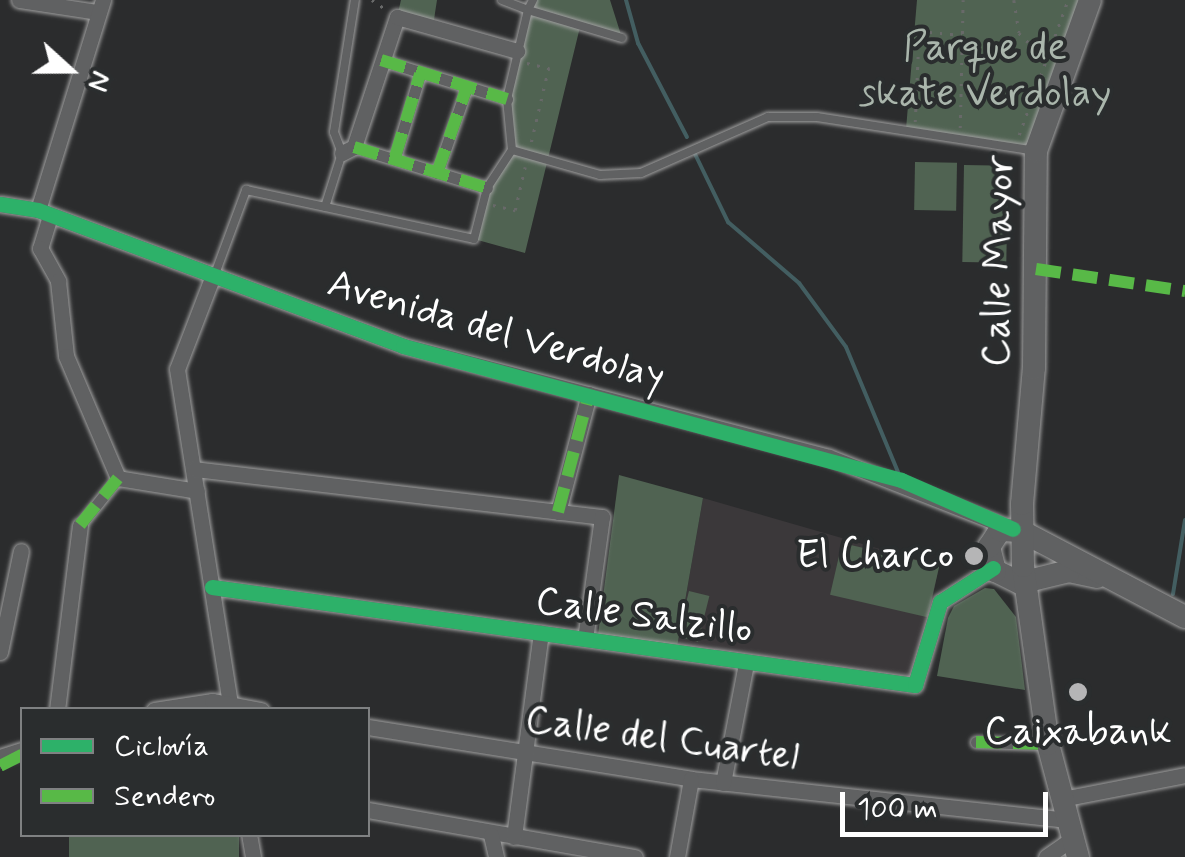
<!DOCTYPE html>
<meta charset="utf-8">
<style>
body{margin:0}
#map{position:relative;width:1185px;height:857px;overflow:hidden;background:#2b2c2d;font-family:Mynerve,sans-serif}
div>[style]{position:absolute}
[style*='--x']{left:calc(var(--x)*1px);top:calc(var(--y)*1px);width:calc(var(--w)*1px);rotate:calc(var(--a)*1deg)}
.built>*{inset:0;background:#3b383a}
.green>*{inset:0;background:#506352;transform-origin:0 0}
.stream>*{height:4px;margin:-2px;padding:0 2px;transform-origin:2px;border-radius:2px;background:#435e61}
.path>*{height:2.5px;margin-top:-1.25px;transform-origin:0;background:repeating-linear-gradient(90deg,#686969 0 2.5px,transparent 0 10.5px)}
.roads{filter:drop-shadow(0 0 2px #a0a0a0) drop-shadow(0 0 2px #a0a0a0)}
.service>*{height:8px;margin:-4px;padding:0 4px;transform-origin:4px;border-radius:4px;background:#606162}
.pedestrian>*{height:11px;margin:-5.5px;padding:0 5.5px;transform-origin:5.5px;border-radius:5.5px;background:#606162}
.minor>*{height:15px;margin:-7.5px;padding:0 7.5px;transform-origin:7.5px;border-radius:7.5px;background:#606162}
.secondary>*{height:22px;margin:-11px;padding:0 11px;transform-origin:11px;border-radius:11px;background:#606162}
.quiet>*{height:12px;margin-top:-6px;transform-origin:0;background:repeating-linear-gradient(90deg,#58b947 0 25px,transparent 0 37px)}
.cycleway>*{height:15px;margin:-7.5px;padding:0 7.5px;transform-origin:7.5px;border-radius:7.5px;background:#2db169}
.dots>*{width:28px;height:28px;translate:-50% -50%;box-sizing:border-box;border:5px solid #2a2d2e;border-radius:50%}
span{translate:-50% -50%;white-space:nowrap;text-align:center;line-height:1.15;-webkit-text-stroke:8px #2a2d2e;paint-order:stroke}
.park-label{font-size:40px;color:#aab6ac}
.street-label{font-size:40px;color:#fff}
.poi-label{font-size:40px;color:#fff}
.right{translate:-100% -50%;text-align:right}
.legend{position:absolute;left:20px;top:707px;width:350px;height:130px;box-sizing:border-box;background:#2a2d2e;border:2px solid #7f8182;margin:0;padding:12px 18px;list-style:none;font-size:30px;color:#fff}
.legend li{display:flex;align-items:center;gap:20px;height:50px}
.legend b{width:50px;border:2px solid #7f8182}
.north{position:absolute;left:20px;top:20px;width:100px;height:100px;-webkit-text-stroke:8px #2a2d2e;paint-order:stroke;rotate:111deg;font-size:28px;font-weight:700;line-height:40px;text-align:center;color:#fff}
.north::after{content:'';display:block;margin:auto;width:35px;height:45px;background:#fff;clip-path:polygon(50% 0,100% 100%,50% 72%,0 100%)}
.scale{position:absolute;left:840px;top:792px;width:208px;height:45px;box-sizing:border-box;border:5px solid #fff;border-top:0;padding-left:12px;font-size:30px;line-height:35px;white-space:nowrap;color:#fff;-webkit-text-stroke:8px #2a2d2e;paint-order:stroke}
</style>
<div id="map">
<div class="built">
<div style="clip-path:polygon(703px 498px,939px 566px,915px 685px,676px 653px)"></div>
</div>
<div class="green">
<div style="clip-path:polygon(401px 0,437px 0,433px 26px,397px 17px)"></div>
<div style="clip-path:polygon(533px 0,610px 0,622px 38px,580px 27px,525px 253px,474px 239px,487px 188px,512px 150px,507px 99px)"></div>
<div style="clip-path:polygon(917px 0,1090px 0,1036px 151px,906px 129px)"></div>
<div style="left:915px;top:162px;width:42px;height:48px;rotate:1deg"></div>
<div style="left:964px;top:165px;width:44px;height:97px;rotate:1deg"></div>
<div style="clip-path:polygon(619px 475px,703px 498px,676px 653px,598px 635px)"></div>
<div style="left:842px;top:543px;width:100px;height:53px;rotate:13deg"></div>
<div style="clip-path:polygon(985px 588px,994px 589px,1016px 617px,1025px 690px,937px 676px,948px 618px,954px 606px)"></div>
<div style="left:689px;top:591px;width:21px;height:47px;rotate:14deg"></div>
<div style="left:69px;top:835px;width:170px;height:23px"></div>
</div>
<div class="stream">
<div style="--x:626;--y:0;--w:45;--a:74.4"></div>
<div style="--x:638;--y:43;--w:106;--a:62.5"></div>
<div style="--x:695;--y:154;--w:76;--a:64.1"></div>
<div style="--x:728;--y:222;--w:94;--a:40.7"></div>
<div style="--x:799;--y:283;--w:79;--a:53.7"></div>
<div style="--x:846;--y:347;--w:141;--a:67.4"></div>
<div style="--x:1173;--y:594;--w:75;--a:-80.8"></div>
</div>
<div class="path">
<div style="--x:372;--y:0;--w:14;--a:34"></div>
<div style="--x:1014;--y:0;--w:33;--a:81"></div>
<div style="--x:1019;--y:33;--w:37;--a:45"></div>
<div style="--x:527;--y:63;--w:23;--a:13"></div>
<div style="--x:549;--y:68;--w:79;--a:103.2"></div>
<div style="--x:915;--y:122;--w:91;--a:-87.5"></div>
<div style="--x:919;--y:31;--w:43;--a:5.3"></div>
<div style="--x:960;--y:128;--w:128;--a:-88.7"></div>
<div style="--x:1019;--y:135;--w:144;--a:-70.1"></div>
<div style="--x:493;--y:205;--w:23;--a:13"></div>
<div style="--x:515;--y:210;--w:44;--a:-76.9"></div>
</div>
<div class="roads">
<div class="service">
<div style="--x:502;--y:0;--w:28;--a:21"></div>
<div style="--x:528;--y:10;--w:91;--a:103.3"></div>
<div style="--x:507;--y:99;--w:51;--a:84.4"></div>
<div style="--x:533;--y:0;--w:11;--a:117"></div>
<div style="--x:528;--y:10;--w:98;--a:16.6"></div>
<div style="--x:325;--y:207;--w:57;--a:-72.5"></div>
<div style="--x:342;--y:153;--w:22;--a:-111"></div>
<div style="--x:334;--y:132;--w:134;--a:-81"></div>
<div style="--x:215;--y:274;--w:90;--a:-69.7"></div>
<div style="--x:246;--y:190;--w:233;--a:12.1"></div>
<div style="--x:474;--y:239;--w:53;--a:-75.7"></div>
<div style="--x:487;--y:188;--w:45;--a:-56.7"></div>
<div style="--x:512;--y:150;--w:91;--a:15.9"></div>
<div style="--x:600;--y:175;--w:41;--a:-2.8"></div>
<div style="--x:641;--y:173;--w:139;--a:-23.8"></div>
<div style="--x:768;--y:117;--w:49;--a:0"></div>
<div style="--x:817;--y:117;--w:217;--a:8.8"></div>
</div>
<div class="pedestrian">
<div style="--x:381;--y:60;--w:132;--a:17.2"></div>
<div style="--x:354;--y:147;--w:139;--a:17.1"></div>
<div style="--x:395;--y:157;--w:87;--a:-73.2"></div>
<div style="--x:437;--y:173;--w:91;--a:-70.8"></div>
<div style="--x:80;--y:525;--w:60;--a:-51"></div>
<div style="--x:976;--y:742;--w:72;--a:1.6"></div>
</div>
<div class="minor">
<div style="--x:19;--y:0;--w:79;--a:8.7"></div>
<div style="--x:342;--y:153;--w:13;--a:-27"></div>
<div style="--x:354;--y:147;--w:137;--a:-71.7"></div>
<div style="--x:397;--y:17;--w:125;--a:15.8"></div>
<div style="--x:0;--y:204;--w:38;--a:9"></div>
<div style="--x:38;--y:210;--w:390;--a:20.4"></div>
<div style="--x:403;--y:346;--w:440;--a:14.6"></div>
<div style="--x:829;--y:457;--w:192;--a:21.4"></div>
<div style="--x:38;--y:210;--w:220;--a:-72.8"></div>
<div style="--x:50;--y:216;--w:34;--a:107"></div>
<div style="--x:40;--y:248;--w:38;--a:61"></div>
<div style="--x:58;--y:281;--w:75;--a:83.9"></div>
<div style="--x:66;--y:356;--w:133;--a:66.9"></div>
<div style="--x:118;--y:478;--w:80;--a:9.3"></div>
<div style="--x:212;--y:278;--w:97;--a:111"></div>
<div style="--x:177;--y:369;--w:345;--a:81"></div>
<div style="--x:194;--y:469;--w:411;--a:6.7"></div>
<div style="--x:602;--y:517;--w:123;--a:97.9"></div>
<div style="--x:558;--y:512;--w:122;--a:-75.3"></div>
<div style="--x:212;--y:587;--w:710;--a:7.94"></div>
<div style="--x:915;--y:685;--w:87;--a:-73.2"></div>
<div style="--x:940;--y:602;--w:63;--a:-32.7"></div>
<div style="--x:0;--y:652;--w:103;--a:-78.3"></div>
<div style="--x:57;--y:710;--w:186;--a:-82.9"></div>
<div style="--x:154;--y:710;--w:59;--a:-8.8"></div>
<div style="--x:212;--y:701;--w:50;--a:10.4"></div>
<div style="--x:368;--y:727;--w:327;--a:9.1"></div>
<div style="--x:691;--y:779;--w:379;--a:6.2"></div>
<div style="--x:0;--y:757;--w:23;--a:-18"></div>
<div style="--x:723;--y:783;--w:121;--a:-79.1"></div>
<div style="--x:1062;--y:799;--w:125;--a:-11"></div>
<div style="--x:368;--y:810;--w:271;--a:10"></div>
<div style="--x:249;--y:834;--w:23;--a:80"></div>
<div style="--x:491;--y:835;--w:23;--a:77"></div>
<div style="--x:514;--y:837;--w:206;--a:-82.5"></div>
<div style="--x:677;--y:857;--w:79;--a:-79.8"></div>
<div style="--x:1046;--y:857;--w:33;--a:-35"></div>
</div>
<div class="secondary">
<div style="--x:1097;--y:577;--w:29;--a:-168"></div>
<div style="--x:1069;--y:571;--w:50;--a:166.2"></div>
<div style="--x:1020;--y:583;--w:28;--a:-154"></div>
<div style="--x:995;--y:571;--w:25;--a:-104"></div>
<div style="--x:989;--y:547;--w:20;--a:-57"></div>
<div style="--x:1000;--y:530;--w:21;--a:3"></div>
<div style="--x:1021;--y:531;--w:185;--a:27.7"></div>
<div style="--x:1078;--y:857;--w:117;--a:-104.9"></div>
<div style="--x:1048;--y:744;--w:180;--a:-98"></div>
<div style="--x:1023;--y:566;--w:62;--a:-90.9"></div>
<div style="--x:1022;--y:504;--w:137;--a:-85"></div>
<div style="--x:1034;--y:368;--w:217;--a:-89.5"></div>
<div style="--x:1036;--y:151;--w:160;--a:-70.3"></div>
</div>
</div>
<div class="quiet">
<div style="--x:381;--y:60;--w:132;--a:17.2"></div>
<div style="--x:354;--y:147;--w:139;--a:17.1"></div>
<div style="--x:395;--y:157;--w:87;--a:-73.2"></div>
<div style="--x:437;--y:173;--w:91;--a:-70.8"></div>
<div style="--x:1036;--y:269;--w:151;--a:8.4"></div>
<div style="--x:558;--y:512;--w:122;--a:-75.3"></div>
<div style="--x:80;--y:525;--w:60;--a:-51"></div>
<div style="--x:976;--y:742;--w:72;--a:1.6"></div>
<div style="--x:0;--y:766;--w:25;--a:-27"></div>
</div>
<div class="cycleway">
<div style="--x:0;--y:204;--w:38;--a:9"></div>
<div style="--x:38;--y:210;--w:390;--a:20.4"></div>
<div style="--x:403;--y:346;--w:516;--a:15.06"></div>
<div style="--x:901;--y:480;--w:122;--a:23.6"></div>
<div style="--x:212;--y:587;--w:710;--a:7.94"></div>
<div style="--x:915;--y:685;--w:87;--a:-73.2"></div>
<div style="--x:940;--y:602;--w:63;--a:-32.7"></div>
</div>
<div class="dots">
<div style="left:974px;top:556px;background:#b5b5b6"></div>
<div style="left:1078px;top:692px;background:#b5b5b6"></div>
</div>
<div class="park-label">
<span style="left:985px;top:71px">Parque de<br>skate Verdolay</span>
</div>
<div class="street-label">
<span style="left:999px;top:261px;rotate:-89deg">Calle Mayor</span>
<span style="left:496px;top:331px;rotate:16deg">Avenida del Verdolay</span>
<span style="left:644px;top:616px;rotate:8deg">Calle Salzillo</span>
<span style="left:662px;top:739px;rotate:8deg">Calle del Cuartel</span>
</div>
<div class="poi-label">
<span class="right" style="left:954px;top:556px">El Charco</span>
<span style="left:1078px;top:732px">Caixabank</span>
</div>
<ul class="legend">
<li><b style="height:12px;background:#2db169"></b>Ciclovía</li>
<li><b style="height:12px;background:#58b947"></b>Sendero</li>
</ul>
<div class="north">N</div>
<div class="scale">100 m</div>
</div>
